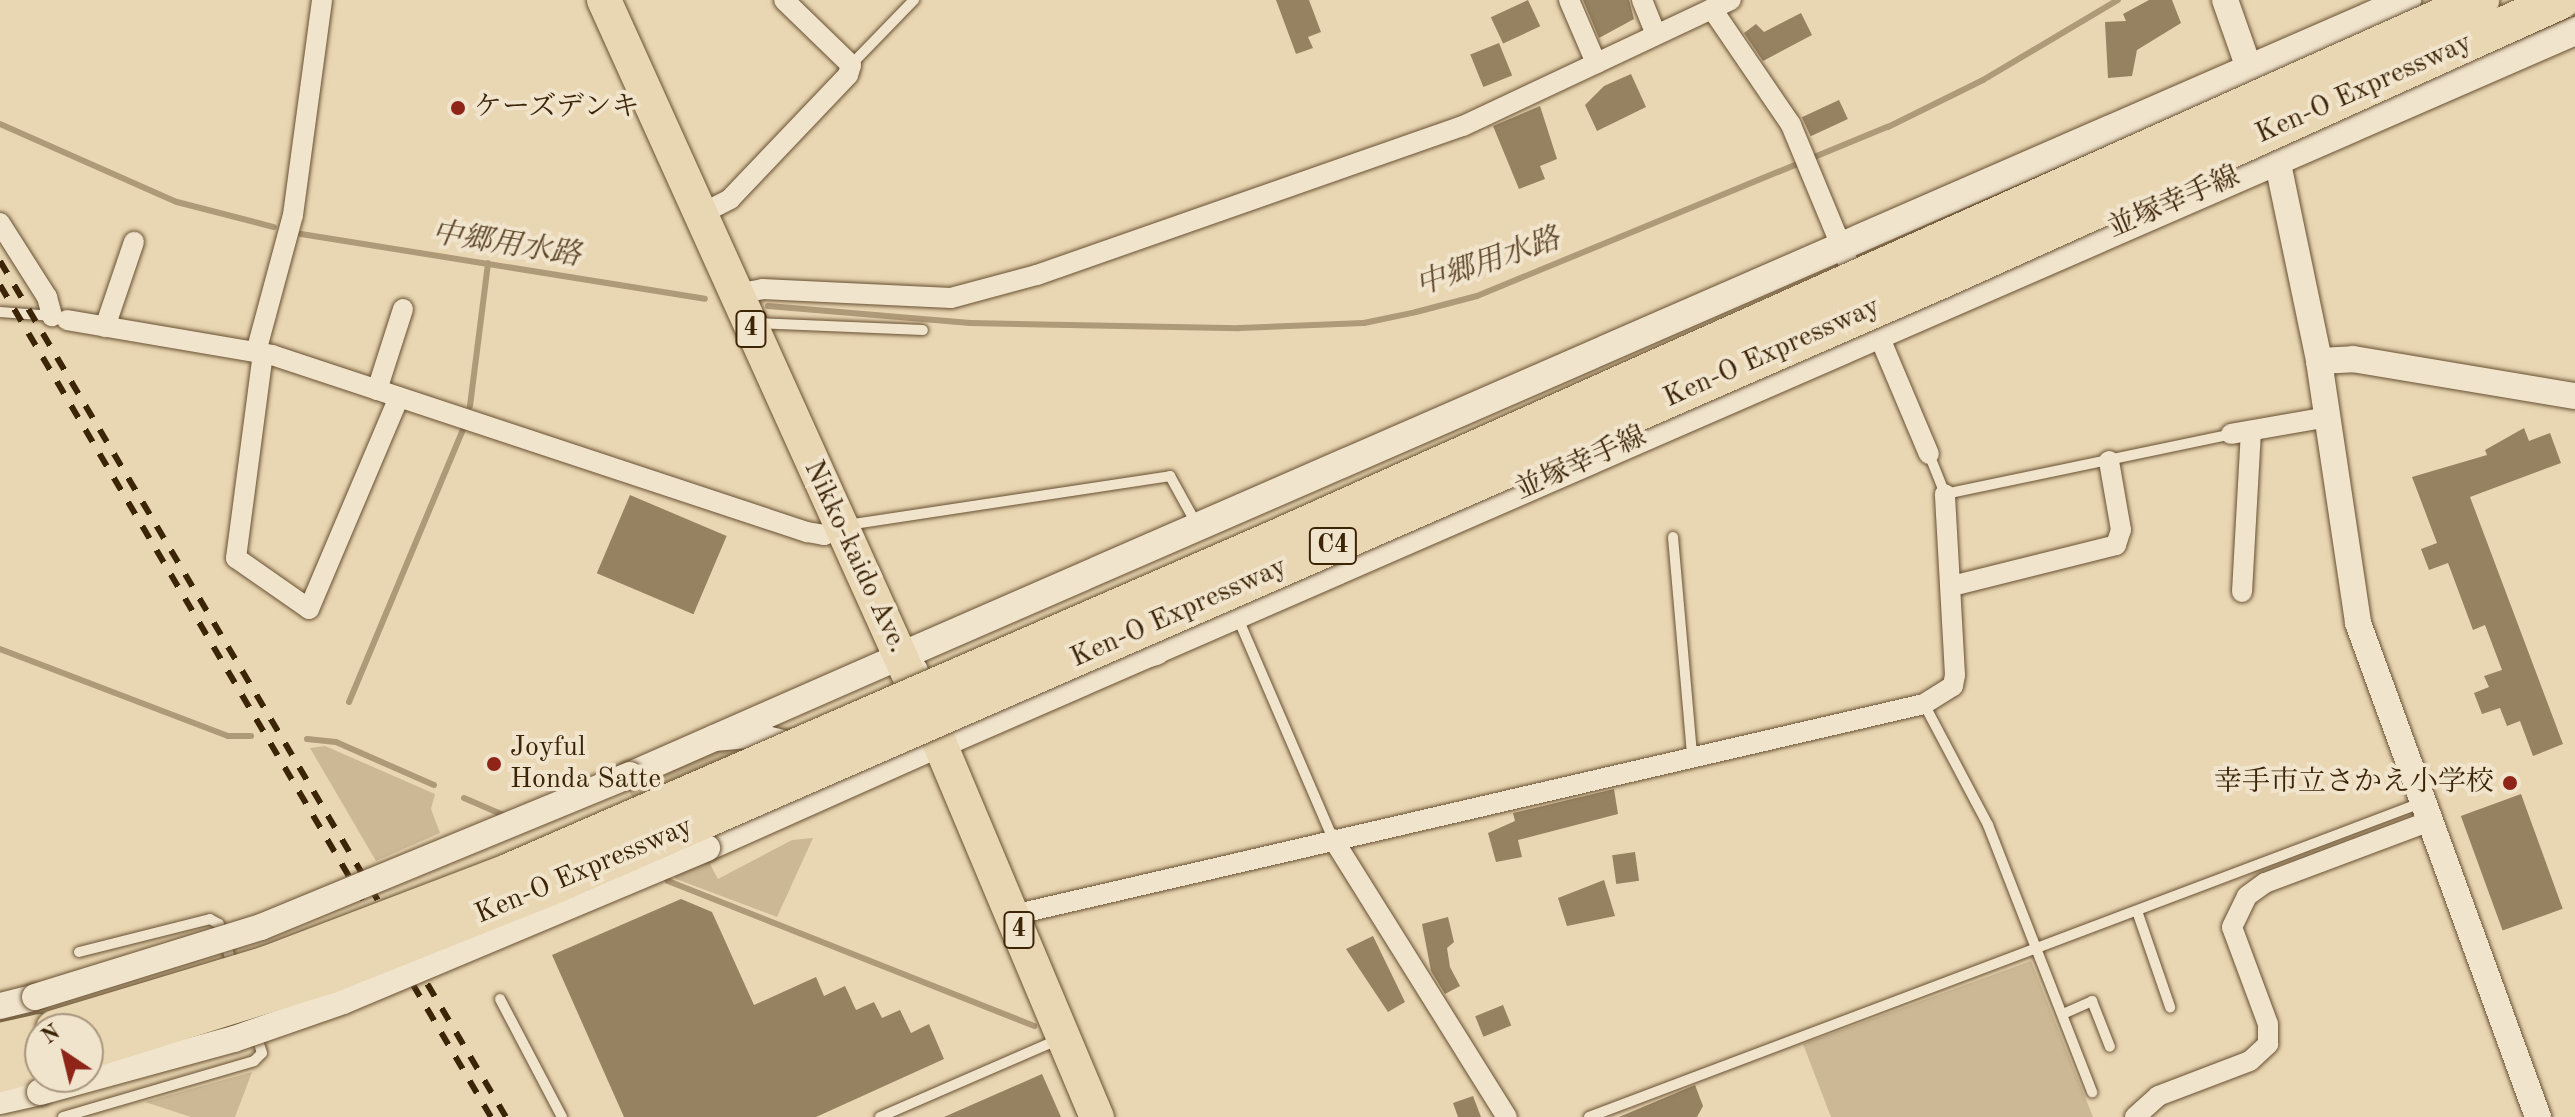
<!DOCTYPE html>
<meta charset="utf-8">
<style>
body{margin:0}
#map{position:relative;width:2575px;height:1117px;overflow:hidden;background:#e9d6b2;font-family:"Old Standard TT","Noto Serif JP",serif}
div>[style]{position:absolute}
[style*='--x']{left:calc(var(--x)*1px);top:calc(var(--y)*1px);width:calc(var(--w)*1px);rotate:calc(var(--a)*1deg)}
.green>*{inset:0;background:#ccb895}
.stream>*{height:6px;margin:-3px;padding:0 3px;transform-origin:3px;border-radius:3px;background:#ae9978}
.building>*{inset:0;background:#968160;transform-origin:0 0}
.roads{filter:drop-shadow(0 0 2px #675032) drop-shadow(0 0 2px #675032)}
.service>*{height:10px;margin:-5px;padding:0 5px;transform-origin:5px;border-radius:5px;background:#f1e4cd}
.minor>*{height:20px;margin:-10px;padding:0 10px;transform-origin:10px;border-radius:10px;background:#f1e4cd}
.tertiary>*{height:26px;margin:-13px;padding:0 13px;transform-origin:13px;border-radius:13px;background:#f1e4cd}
.secondary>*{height:28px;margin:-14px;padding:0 14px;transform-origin:14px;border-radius:14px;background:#f1e4cd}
.trunk>*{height:34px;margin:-17px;padding:0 17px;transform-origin:17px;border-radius:17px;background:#e9d6b2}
.motorway>*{height:38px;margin:-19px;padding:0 19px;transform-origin:19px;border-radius:19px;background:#e9d6b2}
.rail>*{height:6px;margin-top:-3px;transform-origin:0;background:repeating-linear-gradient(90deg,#3c2407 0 14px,transparent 0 28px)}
.bridges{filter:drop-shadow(0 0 2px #675032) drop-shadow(0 0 2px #675032)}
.tertiary-bridge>*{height:26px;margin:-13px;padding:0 13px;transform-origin:13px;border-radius:13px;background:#f1e4cd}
.motorway-bridge>*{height:38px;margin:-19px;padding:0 19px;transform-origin:19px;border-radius:19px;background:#e9d6b2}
.dots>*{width:22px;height:22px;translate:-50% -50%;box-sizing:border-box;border:4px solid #f1e4cd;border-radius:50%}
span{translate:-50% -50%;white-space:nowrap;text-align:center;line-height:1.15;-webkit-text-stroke:8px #f1e4cd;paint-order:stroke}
.shield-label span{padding:2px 6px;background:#f1e4cd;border:2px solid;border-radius:6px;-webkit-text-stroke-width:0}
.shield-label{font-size:26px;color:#3c2407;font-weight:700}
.street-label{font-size:28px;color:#3c2407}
.poi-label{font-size:28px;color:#3c2407}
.left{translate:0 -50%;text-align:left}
.right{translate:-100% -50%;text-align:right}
.water-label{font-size:30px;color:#5e4729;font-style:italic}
.north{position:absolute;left:24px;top:1013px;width:80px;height:80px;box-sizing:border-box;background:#f1e4cd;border:2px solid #a9977e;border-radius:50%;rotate:325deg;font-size:22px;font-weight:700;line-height:32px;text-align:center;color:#3c2407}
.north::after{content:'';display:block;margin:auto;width:28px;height:36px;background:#8f2418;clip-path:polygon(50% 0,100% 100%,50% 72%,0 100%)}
</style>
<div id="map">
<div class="green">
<div style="clip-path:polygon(325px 746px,435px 794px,431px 809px,440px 833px,376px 861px,310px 748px)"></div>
<div style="clip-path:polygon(769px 746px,696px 838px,718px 879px,792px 840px,813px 838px,777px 917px,676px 879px,627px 787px,718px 749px)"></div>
<div style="clip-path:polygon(2031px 961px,2093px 1117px,1831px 1117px,1803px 1044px)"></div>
<div style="clip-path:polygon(252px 1072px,235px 1117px,191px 1117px,145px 1102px)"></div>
</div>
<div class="stream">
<div style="--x:0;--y:124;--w:193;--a:23.8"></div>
<div style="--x:177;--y:202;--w:100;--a:14.5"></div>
<div style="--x:301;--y:234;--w:409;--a:9.1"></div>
<div style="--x:768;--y:306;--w:203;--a:4.8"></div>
<div style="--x:970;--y:323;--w:269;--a:1.1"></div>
<div style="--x:1239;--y:328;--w:125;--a:-2.3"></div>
<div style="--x:1364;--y:323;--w:53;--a:-11.9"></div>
<div style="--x:1416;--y:312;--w:63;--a:-14.7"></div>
<div style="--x:1477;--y:296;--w:444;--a:-22.4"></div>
<div style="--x:1888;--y:127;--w:106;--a:-26.3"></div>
<div style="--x:1983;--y:80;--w:157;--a:-30.7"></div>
<div style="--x:470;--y:406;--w:144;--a:-82.8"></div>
<div style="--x:0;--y:649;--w:244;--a:20.9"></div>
<div style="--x:228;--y:736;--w:23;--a:0"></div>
<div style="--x:349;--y:702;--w:298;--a:-67.3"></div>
<div style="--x:307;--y:739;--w:29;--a:6"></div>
<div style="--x:336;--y:742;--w:107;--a:23.7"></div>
<div style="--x:464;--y:798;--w:48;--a:23.4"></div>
<div style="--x:663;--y:872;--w:10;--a:61"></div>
<div style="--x:668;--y:881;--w:394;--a:21.6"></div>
</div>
<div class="building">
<div style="clip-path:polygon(1276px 0,1309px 0,1321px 32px,1308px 37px,1313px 48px,1296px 54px)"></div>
<div style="left:1528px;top:0;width:29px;height:41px;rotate:65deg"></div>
<div style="clip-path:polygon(1583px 0,1629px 0,1634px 19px,1599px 38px)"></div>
<div style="clip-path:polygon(2149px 0,2172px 0,2181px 23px,2137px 50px,2132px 76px,2108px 78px,2105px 22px,2126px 21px,2123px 14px)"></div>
<div style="clip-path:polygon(1801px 13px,1812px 35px,1763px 61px,1744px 33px,1756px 24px,1764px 32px)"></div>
<div style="left:1499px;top:43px;width:35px;height:31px;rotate:68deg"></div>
<div style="clip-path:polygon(1631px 74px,1646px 107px,1597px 131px,1585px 105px,1604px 86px)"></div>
<div style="left:1839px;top:100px;width:21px;height:41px;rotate:65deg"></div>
<div style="clip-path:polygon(1540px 106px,1557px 159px,1540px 166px,1545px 179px,1519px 189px,1493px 126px)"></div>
<div style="clip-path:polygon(2524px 428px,2529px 441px,2550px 433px,2561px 463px,2470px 497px,2563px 744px,2533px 756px,2520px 721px,2507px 726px,2500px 708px,2482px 714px,2474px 693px,2489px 687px,2484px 676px,2502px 670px,2485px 625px,2473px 630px,2448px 563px,2429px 570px,2421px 549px,2437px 543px,2412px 477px,2487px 455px,2485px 450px)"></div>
<div style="left:630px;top:495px;width:105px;height:85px;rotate:23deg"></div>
<div style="clip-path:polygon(1614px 789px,1618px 814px,1518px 840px,1522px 857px,1496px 862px,1488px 833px,1515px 821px,1513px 813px)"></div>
<div style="left:2521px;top:794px;width:122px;height:64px;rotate:70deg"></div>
<div style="left:1635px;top:852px;width:29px;height:23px;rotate:82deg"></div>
<div style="clip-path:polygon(1604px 880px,1615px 916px,1567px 926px,1558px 898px)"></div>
<div style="clip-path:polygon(681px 899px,712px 912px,754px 1005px,816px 977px,824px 996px,845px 986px,856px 1010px,874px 1002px,882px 1018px,900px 1010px,911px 1033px,929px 1024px,944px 1059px,816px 1117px,624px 1117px,552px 955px)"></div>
<div style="clip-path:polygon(1448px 917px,1454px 942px,1447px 948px,1450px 967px,1460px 986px,1445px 994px,1431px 971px,1422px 924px)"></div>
<div style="clip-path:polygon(1373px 936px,1405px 1002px,1388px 1012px,1346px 949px)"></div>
<div style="left:1503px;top:1005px;width:22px;height:30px;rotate:68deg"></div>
<div style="clip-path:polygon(1042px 1074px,1061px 1117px,944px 1117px)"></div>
<div style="clip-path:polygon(1695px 1085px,1703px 1106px,1697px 1117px,1619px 1117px)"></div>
<div style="clip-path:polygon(1473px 1096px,1481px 1117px,1458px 1117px,1453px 1103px)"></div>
</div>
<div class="roads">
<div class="service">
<div style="--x:851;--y:65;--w:91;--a:-45.9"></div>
<div style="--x:0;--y:312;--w:53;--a:4.3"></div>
<div style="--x:755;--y:323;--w:168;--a:2.4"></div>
<div style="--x:1929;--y:454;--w:43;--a:68.2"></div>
<div style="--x:1945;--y:494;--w:292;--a:-11.8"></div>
<div style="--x:847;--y:525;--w:327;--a:-8.6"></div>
<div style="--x:1170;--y:476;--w:56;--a:61.1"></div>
<div style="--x:1673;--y:537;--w:219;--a:85"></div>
<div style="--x:1237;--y:616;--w:243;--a:66.7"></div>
<div style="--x:1924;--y:704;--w:137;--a:62.1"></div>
<div style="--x:1988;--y:825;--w:287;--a:68.7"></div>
<div style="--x:2137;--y:911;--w:102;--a:71"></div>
<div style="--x:79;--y:952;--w:135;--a:-14.1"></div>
<div style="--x:210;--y:919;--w:10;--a:29"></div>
<div style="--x:219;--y:924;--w:45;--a:72"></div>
<div style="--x:500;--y:999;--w:133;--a:62.3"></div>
<div style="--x:2063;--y:1014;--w:32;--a:-24"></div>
<div style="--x:2092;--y:1001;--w:49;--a:68.6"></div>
<div style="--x:63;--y:1117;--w:199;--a:-16.3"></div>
<div style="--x:254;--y:1061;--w:11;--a:-45"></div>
<div style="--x:262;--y:1053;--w:23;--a:-108"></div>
<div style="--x:880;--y:1117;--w:193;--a:-23.5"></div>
<div style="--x:1589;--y:1117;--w:889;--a:-20.68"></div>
</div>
<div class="minor">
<div style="--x:1569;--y:0;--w:69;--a:66.8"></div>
<div style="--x:1642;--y:0;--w:37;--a:68"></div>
<div style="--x:1712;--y:9;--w:140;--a:55.7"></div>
<div style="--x:1791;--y:125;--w:175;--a:67.5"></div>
<div style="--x:699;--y:215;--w:35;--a:-27"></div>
<div style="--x:730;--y:199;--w:171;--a:-46.4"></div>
<div style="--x:848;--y:75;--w:10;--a:-73"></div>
<div style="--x:851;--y:65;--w:93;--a:-135.9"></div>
<div style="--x:0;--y:223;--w:88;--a:57.6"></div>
<div style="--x:47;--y:297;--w:20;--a:75"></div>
<div style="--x:735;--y:294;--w:27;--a:-10"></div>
<div style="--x:762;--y:289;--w:189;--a:2.7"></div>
<div style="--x:951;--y:298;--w:89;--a:-15"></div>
<div style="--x:1037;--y:275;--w:451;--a:-19.3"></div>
<div style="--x:1463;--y:126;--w:296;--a:-25.2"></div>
<div style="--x:67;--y:320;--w:208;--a:9.7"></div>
<div style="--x:272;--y:355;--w:564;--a:18.31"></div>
<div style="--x:807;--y:532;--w:17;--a:10"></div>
<div style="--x:824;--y:535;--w:20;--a:-24"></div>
<div style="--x:1874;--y:324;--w:141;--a:67.1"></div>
<div style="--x:105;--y:327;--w:90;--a:-71.2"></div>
<div style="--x:256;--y:352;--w:142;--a:-74.9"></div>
<div style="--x:293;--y:215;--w:217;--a:-82.3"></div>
<div style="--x:263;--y:353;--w:207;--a:97.5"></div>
<div style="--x:236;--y:558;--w:89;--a:34.9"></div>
<div style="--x:309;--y:609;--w:230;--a:-67"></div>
<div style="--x:377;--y:390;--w:85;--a:-72.2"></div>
<div style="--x:2231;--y:434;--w:98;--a:-9.9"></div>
<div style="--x:1952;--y:586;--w:169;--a:-14"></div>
<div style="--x:2116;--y:545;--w:16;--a:-72"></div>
<div style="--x:2121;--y:530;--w:70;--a:-99.9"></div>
<div style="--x:2242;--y:592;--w:161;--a:-86.8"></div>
<div style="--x:1333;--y:839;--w:328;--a:58"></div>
<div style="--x:1013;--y:915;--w:935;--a:-13.04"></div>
<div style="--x:1924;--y:704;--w:34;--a:-32"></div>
<div style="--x:1953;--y:686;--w:11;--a:-80"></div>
<div style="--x:1955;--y:675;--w:181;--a:-93.2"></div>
<div style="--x:2135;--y:1117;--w:31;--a:-42"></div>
<div style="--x:2158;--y:1096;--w:98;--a:-20.8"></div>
<div style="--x:2250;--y:1061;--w:25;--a:-43"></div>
<div style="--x:2268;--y:1044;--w:20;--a:-90"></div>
<div style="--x:2268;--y:1024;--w:103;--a:-110.4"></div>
<div style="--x:2232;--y:927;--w:34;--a:-64"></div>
<div style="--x:2247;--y:896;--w:22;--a:-36"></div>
<div style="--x:2265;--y:883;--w:176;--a:-20.6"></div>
</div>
<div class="tertiary">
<div style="--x:2225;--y:0;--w:93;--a:70.6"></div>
<div style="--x:2273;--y:140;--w:226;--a:78.2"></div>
<div style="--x:2319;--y:361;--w:265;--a:81.5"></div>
<div style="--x:2358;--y:623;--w:526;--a:69.98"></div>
<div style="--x:2319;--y:361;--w:34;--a:-3"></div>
<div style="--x:2353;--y:359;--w:225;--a:9.5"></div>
<div style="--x:714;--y:738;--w:37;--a:-5"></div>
<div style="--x:751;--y:735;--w:54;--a:14"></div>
<div style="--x:630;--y:775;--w:296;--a:-23.7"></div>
<div style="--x:707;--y:848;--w:255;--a:-24.1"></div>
<div style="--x:940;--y:744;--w:18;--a:-142"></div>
<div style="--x:0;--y:1006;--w:36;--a:-14"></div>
<div style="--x:0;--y:1101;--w:41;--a:-12.7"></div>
</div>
<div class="secondary">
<div style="--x:1066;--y:665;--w:39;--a:0"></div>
<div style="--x:1105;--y:665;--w:53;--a:-15.4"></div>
<div style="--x:914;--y:671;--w:20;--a:-131"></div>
<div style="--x:901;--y:656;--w:1643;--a:-23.54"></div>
<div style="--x:940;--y:744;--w:1784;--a:-23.56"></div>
</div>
<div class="trunk">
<div style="--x:604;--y:0;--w:816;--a:65.7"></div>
<div style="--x:940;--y:744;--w:405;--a:67.2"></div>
</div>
<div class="motorway">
<div style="--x:0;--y:1042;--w:41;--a:-12.7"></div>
<div style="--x:0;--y:1073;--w:41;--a:-15.4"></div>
</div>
</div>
<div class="rail">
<div style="--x:0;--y:261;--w:994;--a:59.41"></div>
<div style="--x:0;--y:285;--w:966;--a:59.45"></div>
</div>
<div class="bridges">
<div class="tertiary-bridge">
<div style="--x:35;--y:997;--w:237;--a:-17.2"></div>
<div style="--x:261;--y:927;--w:399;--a:-22.4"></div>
<div style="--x:40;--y:1092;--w:201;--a:-15.3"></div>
<div style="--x:234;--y:1039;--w:115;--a:-19.2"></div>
<div style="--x:343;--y:1001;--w:395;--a:-22.8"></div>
</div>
<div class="motorway-bridge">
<div style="--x:55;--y:1029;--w:221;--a:-16.8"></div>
<div style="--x:267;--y:965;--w:260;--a:-20.9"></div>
<div style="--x:510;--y:872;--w:840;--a:-23.51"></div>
<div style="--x:1280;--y:537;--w:1315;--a:-24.11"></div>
<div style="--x:88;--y:1050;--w:251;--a:-17.4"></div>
<div style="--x:328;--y:975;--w:236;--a:-21.7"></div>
<div style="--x:547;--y:888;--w:1518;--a:-23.58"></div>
<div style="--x:1938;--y:281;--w:683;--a:-24.28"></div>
</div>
</div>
<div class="dots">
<div style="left:458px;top:108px;background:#8f2418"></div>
<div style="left:494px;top:764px;background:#8f2418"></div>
<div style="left:2510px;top:783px;background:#8f2418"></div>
</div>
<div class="shield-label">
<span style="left:751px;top:329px">4</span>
<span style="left:1333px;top:546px">C4</span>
<span style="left:1019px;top:930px">4</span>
</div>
<div class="street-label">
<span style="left:2364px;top:89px;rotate:-24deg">Ken-O Expressway</span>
<span style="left:2174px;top:203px;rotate:-23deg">並塚幸手線</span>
<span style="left:1772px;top:353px;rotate:-24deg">Ken-O Expressway</span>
<span style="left:1581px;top:464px;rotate:-24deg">並塚幸手線</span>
<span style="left:855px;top:557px;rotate:65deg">Nikko-kaido Ave.</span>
<span style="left:1179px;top:613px;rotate:-24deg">Ken-O Expressway</span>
<span style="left:584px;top:871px;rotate:-23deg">Ken-O Expressway</span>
</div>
<div class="poi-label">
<span class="left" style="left:474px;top:108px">ケーズデンキ</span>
<span class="left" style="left:510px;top:764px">Joyful<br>Honda Satte</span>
<span class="right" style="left:2494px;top:783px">幸手市立さかえ小学校</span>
</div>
<div class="water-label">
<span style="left:506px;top:245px;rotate:9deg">中郷用水路</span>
<span style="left:1488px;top:263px;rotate:-19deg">中郷用水路</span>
</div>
<div class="north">N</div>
</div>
